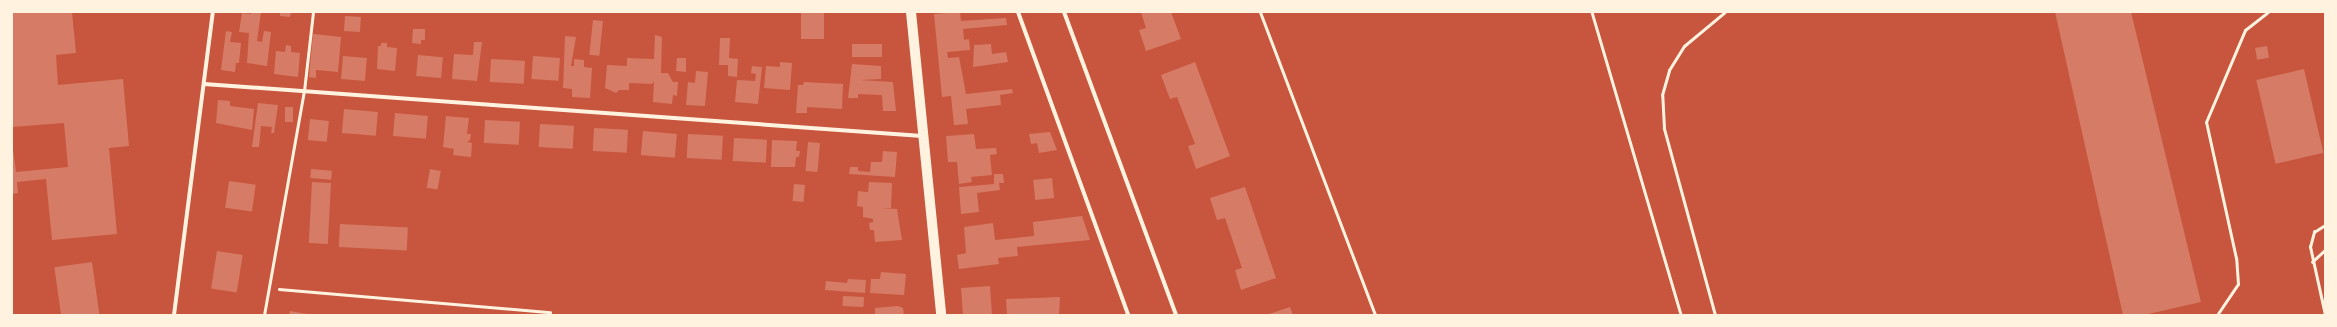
<!DOCTYPE html>
<style>
body{margin:0}
#map{position:relative;width:2337px;height:327px;overflow:hidden;background:#c8553d;font-family:Commissioner,sans-serif}
div>[style]{position:absolute}
[style*='--x']{left:calc(var(--x)*1px);top:calc(var(--y)*1px);width:calc(var(--w)*1px);rotate:calc(var(--a)*1deg)}
.building>*{inset:0;background:#d67c66;transform-origin:0 0}
.path>*{height:2.5px;margin:-1.25px;padding:0 1.25px;transform-origin:1.25px;border-radius:1.25px;background:#fff3e0}
.service>*{height:3px;margin:-1.5px;padding:0 1.5px;transform-origin:1.5px;border-radius:1.5px;background:#fff3e0}
.minor>*{height:4px;margin:-2px;padding:0 2px;transform-origin:2px;border-radius:2px;background:#fff3e0}
.primary>*{height:10px;margin:-5px;padding:0 5px;transform-origin:5px;border-radius:5px;background:#fff3e0}
span{translate:-50% -50%;white-space:nowrap;text-align:center;line-height:1.15;-webkit-text-stroke:3px #fff3e0;paint-order:stroke}
.frame{position:absolute;inset:0;border:13px solid #fff3e0;pointer-events:none}
</style>
<div id="map">
<div class="building">
<div style="clip-path:polygon(12px 12px,72px 12px,76px 53px,56px 55px,58px 85px,123px 79px,129px 146px,109px 148px,117px 234px,52px 240px,46px 179px,17px 182px,18px 193px,12px 194px,12px 142px,16px 172px,68px 167px,64px 123px,12px 127px)"></div>
<div style="clip-path:polygon(251px 12px,261px 12px,257px 41px,262px 42px,264px 31px,271px 32px,267px 66px,247px 63px,249px 33px,239px 32px,242px 13px,251px 14px)"></div>
<div style="clip-path:polygon(280px 12px,291px 12px,290px 17px,280px 16px)"></div>
<div style="left:801px;top:12px;width:23px;height:27px"></div>
<div style="clip-path:polygon(960px 12px,961px 21px,1006px 18px,1007px 25px,963px 29px,964px 40px,969px 39px,970px 50px,947px 52px,948px 58px,959px 57px,966px 94px,1012px 89px,1013px 93px,1000px 95px,1001px 105px,966px 109px,968px 124px,954px 125px,951px 96px,942px 97px,934px 14px)"></div>
<div style="clip-path:polygon(1141px 12px,1171px 12px,1181px 39px,1146px 51px,1139px 30px,1146px 28px)"></div>
<div style="clip-path:polygon(2055px 12px,2131px 12px,2201px 302px,2144px 315px,2123px 315px)"></div>
<div style="left:345px;top:16px;width:16px;height:15px;rotate:4deg"></div>
<div style="left:593px;top:20px;width:10px;height:35px;rotate:6deg"></div>
<div style="clip-path:polygon(413px 29px,425px 29px,425px 40px,421px 40px,421px 44px,412px 43px)"></div>
<div style="clip-path:polygon(226px 31px,232px 32px,230px 42px,241px 43px,239px 63px,236px 63px,235px 72px,221px 70px)"></div>
<div style="clip-path:polygon(313px 34px,341px 37px,338px 72px,316px 70px,316px 78px,309px 77px)"></div>
<div style="clip-path:polygon(655px 35px,662px 37px,661px 73px,668px 73px,673px 82px,678px 82px,677px 96px,673px 95px,672px 104px,653px 102px,654px 81px,652px 84px,629px 83px,629px 90px,619px 90px,616px 93px,605px 88px,607px 65px,627px 66px,627px 58px,654px 59px)"></div>
<div style="clip-path:polygon(565px 36px,576px 37px,571px 66px,574px 66px,574px 59px,584px 60px,584px 67px,592px 68px,590px 98px,572px 97px,572px 89px,563px 88px)"></div>
<div style="clip-path:polygon(720px 38px,730px 38px,729px 58px,738px 59px,737px 77px,728px 76px,728px 65px,719px 65px)"></div>
<div style="clip-path:polygon(474px 42px,482px 42px,477px 81px,452px 79px,454px 54px,473px 55px)"></div>
<div style="clip-path:polygon(381px 43px,387px 43px,387px 47px,397px 48px,395px 71px,377px 69px,378px 46px,381px 46px)"></div>
<div style="left:852px;top:44px;width:30px;height:13px"></div>
<div style="clip-path:polygon(991px 44px,992px 54px,1006px 52px,1008px 62px,973px 67px,974px 45px)"></div>
<div style="clip-path:polygon(286px 45px,291px 46px,291px 52px,300px 53px,298px 77px,274px 74px,276px 51px,285px 52px)"></div>
<div style="left:2267px;top:46px;width:12px;height:12px;rotate:81deg"></div>
<div style="left:418px;top:55px;width:25px;height:21px;rotate:5deg"></div>
<div style="left:343px;top:56px;width:24px;height:23px;rotate:5deg"></div>
<div style="left:533px;top:56px;width:27px;height:23px;rotate:4deg"></div>
<div style="clip-path:polygon(677px 58px,686px 58px,686px 72px,676px 71px)"></div>
<div style="left:491px;top:59px;width:34px;height:23px;rotate:3deg"></div>
<div style="clip-path:polygon(780px 62px,792px 63px,790px 90px,764px 88px,766px 66px,780px 67px)"></div>
<div style="clip-path:polygon(1195px 62px,1230px 156px,1196px 169px,1188px 146px,1195px 144px,1177px 97px,1170px 99px,1161px 75px)"></div>
<div style="clip-path:polygon(852px 64px,881px 66px,881px 79px,860px 80px,893px 82px,896px 111px,883px 111px,882px 95px,858px 94px,858px 98px,848px 98px)"></div>
<div style="clip-path:polygon(752px 66px,762px 67px,758px 104px,735px 102px,737px 80px,755px 81px,756px 74px,751px 73px)"></div>
<div style="left:2304px;top:69px;width:86px;height:49px;rotate:77deg"></div>
<div style="clip-path:polygon(696px 71px,708px 72px,705px 106px,686px 105px,688px 82px,695px 83px)"></div>
<div style="clip-path:polygon(804px 82px,843px 84px,842px 109px,807px 107px,807px 113px,796px 113px,798px 85px,803px 85px)"></div>
<div style="clip-path:polygon(218px 100px,230px 101px,230px 106px,254px 109px,252px 130px,216px 123px)"></div>
<div style="clip-path:polygon(258px 103px,278px 105px,274px 133px,271px 133px,272px 127px,261px 126px,259px 147px,252px 147px)"></div>
<div style="left:285px;top:107px;width:8px;height:15px"></div>
<div style="left:344px;top:109px;width:34px;height:24px;rotate:5deg"></div>
<div style="left:395px;top:113px;width:33px;height:23px;rotate:5deg"></div>
<div style="clip-path:polygon(446px 116px,469px 118px,467px 134px,471px 134px,470px 140px,467px 142px,472px 143px,471px 157px,453px 155px,454px 149px,443px 147px)"></div>
<div style="left:310px;top:119px;width:19px;height:21px;rotate:6deg"></div>
<div style="left:485px;top:120px;width:35px;height:23px;rotate:3deg"></div>
<div style="left:540px;top:124px;width:34px;height:23px;rotate:3deg"></div>
<div style="left:594px;top:128px;width:34px;height:23px;rotate:3deg"></div>
<div style="left:643px;top:131px;width:34px;height:24px;rotate:5deg"></div>
<div style="clip-path:polygon(1050px 132px,1057px 150px,1039px 153px,1037px 143px,1031px 144px,1029px 134px)"></div>
<div style="left:688px;top:134px;width:35px;height:24px;rotate:3deg"></div>
<div style="clip-path:polygon(974px 134px,976px 149px,996px 148px,997px 154px,990px 155px,992px 175px,971px 177px,972px 182px,959px 184px,957px 162px,948px 162px,946px 136px)"></div>
<div style="left:734px;top:138px;width:33px;height:23px;rotate:3deg"></div>
<div style="clip-path:polygon(772px 140px,797px 141px,796px 151px,800px 151px,799px 157px,796px 157px,795px 167px,771px 167px)"></div>
<div style="left:808px;top:142px;width:12px;height:29px;rotate:5deg"></div>
<div style="clip-path:polygon(883px 151px,897px 152px,895px 177px,849px 174px,850px 167px,858px 167px,858px 171px,870px 172px,871px 162px,882px 162px)"></div>
<div style="left:311px;top:169px;width:21px;height:9px;rotate:5deg"></div>
<div style="left:430px;top:169px;width:11px;height:19px;rotate:10deg"></div>
<div style="clip-path:polygon(994px 174px,1003px 174px,1004px 183px,999px 183px,1000px 190px,977px 193px,979px 212px,961px 214px,959px 187px,994px 184px)"></div>
<div style="left:1052px;top:178px;width:20px;height:19px;rotate:84deg"></div>
<div style="left:229px;top:181px;width:27px;height:27px;rotate:8deg"></div>
<div style="left:312px;top:182px;width:19px;height:61px;rotate:3deg"></div>
<div style="clip-path:polygon(869px 182px,892px 183px,891px 208px,881px 208px,897px 209px,902px 240px,875px 242px,874px 230px,870px 230px,869px 223px,873px 222px,873px 219px,863px 217px,863px 207px,857px 206px,858px 191px,868px 192px)"></div>
<div style="left:794px;top:184px;width:11px;height:17px;rotate:5deg"></div>
<div style="clip-path:polygon(1245px 187px,1276px 278px,1241px 290px,1235px 270px,1242px 268px,1225px 218px,1217px 220px,1210px 198px)"></div>
<div style="clip-path:polygon(1082px 216px,1090px 240px,1017px 247px,1018px 256px,998px 258px,999px 264px,959px 269px,957px 255px,966px 253px,964px 227px,993px 223px,995px 240px,1034px 236px,1033px 222px)"></div>
<div style="left:340px;top:224px;width:68px;height:23px;rotate:3deg"></div>
<div style="left:217px;top:251px;width:26px;height:38px;rotate:9deg"></div>
<div style="left:92px;top:262px;width:53px;height:38px;rotate:82deg"></div>
<div style="clip-path:polygon(881px 272px,906px 274px,904px 295px,870px 293px,871px 279px,880px 279px)"></div>
<div style="clip-path:polygon(848px 279px,866px 280px,865px 293px,825px 290px,826px 281px,847px 283px)"></div>
<div style="left:990px;top:286px;width:28px;height:29px;rotate:86deg"></div>
<div style="left:843px;top:296px;width:21px;height:10px;rotate:3deg"></div>
<div style="clip-path:polygon(1060px 297px,1059px 315px,1007px 315px,1006px 299px)"></div>
<div style="clip-path:polygon(898px 306px,903px 308px,904px 315px,875px 315px,875px 308px)"></div>
<div style="clip-path:polygon(1290px 307px,1293px 315px,1266px 315px)"></div>
<div style="clip-path:polygon(290px 311px,307px 314px,306px 315px,289px 315px)"></div>
</div>
<div class="path">
<div style="--x:1592;--y:12;--w:316;--a:73.6"></div>
<div style="--x:2312;--y:262;--w:18;--a:-43"></div>
<div style="--x:279;--y:289;--w:272;--a:4.9"></div>
<div style="--x:2325;--y:315;--w:70;--a:-102.4"></div>
<div style="--x:2310;--y:247;--w:16;--a:-75"></div>
<div style="--x:2314;--y:232;--w:13;--a:-32"></div>
</div>
<div class="service">
<div style="--x:1260;--y:12;--w:324;--a:69.2"></div>
<div style="--x:264;--y:315;--w:228;--a:-79.9"></div>
<div style="--x:304;--y:91;--w:80;--a:-83.5"></div>
<div style="--x:1715;--y:315;--w:194;--a:-105.3"></div>
<div style="--x:1664;--y:128;--w:33;--a:-93"></div>
<div style="--x:1662;--y:95;--w:26;--a:-74"></div>
<div style="--x:1669;--y:70;--w:28;--a:-58"></div>
<div style="--x:1684;--y:46;--w:53;--a:-39.7"></div>
<div style="--x:2217;--y:315;--w:37;--a:-56"></div>
<div style="--x:2238;--y:284;--w:26;--a:-94"></div>
<div style="--x:2236;--y:258;--w:139;--a:-102.4"></div>
<div style="--x:2206;--y:122;--w:100;--a:-67"></div>
<div style="--x:2245;--y:30;--w:29;--a:-38"></div>
</div>
<div class="minor">
<div style="--x:1018;--y:12;--w:322;--a:70"></div>
<div style="--x:1064;--y:12;--w:323;--a:69.7"></div>
<div style="--x:204;--y:84;--w:720;--a:4.14"></div>
<div style="--x:174;--y:315;--w:305;--a:-82.7"></div>
</div>
<div class="primary">
<div style="--x:911;--y:12;--w:304;--a:84.3"></div>
</div>
<div class="frame"></div>
</div>
